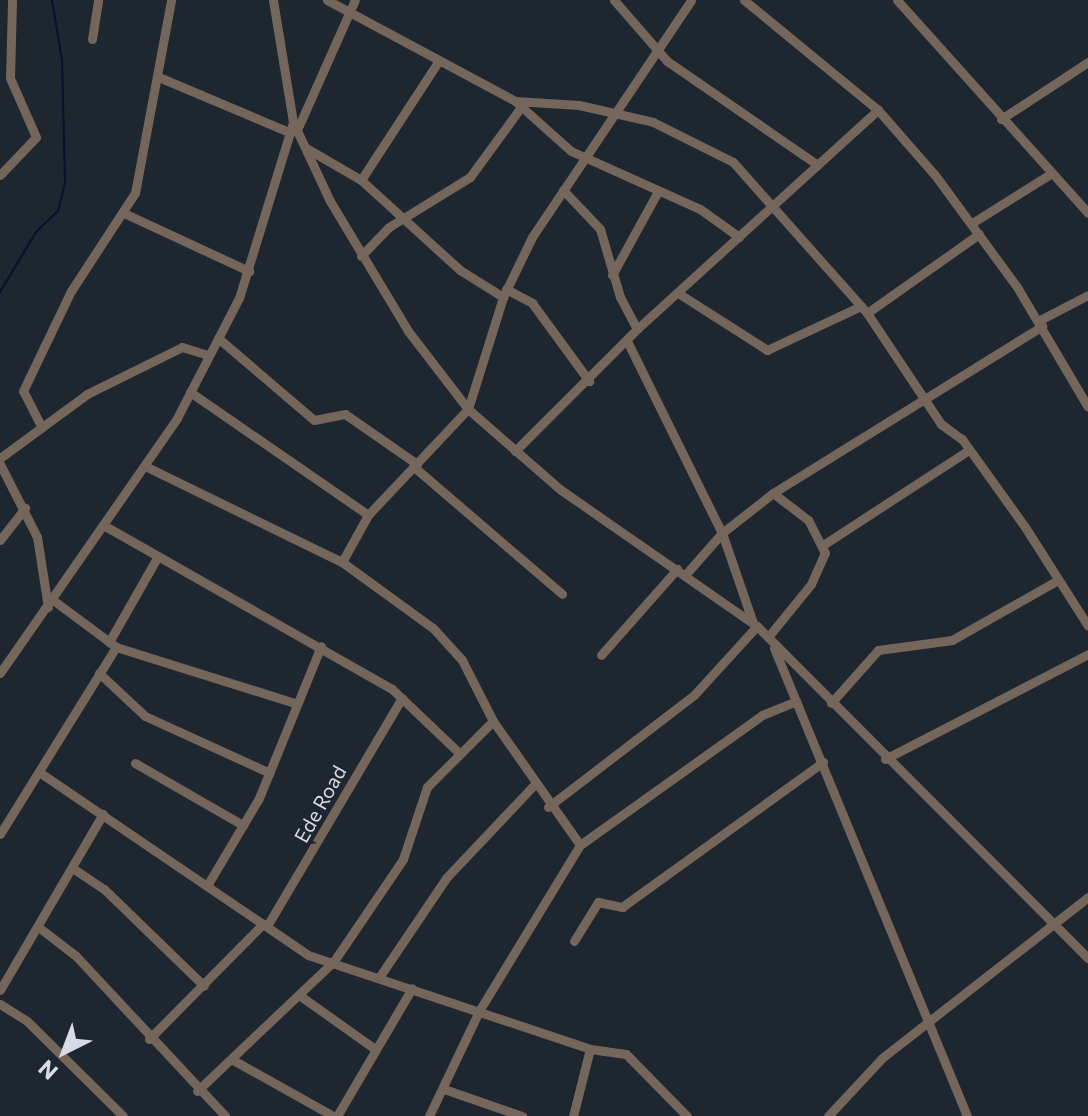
<!DOCTYPE html>
<style>
body{margin:0}
#map{position:relative;width:1088px;height:1116px;overflow:hidden;background:#1e2630;font-family:Commissioner,sans-serif}
div>[style]{position:absolute}
[style*='--x']{left:calc(var(--x)*1px);top:calc(var(--y)*1px);width:calc(var(--w)*1px);rotate:calc(var(--a)*1deg)}
.stream>*{height:2px;margin:-1px;padding:0 1px;transform-origin:1px;border-radius:1px;background:#03132c}
.minor>*{height:9px;margin:-4.5px;padding:0 4.5px;transform-origin:4.5px;border-radius:4.5px;background:#74665b}
span{translate:-50% -50%;white-space:nowrap;text-align:center;line-height:1.15;-webkit-text-stroke:6px #1e2630;paint-order:stroke}
.street-label{font-size:20px;color:#d7dce4}
.north{position:absolute;left:24px;top:1012px;width:80px;height:80px;-webkit-text-stroke:6px #1e2630;paint-order:stroke;rotate:222deg;font-size:22px;font-weight:700;line-height:32px;text-align:center;color:#d7dce4}
.north::after{content:'';display:block;margin:auto;width:28px;height:36px;background:#d7dce4;clip-path:polygon(50% 0,100% 100%,50% 72%,0 100%)}
</style>
<div id="map">
<div class="stream">
<div style="--x:0;--y:292;--w:70;--a:-59"></div>
<div style="--x:36;--y:232;--w:30;--a:-44"></div>
<div style="--x:58;--y:211;--w:30;--a:-76"></div>
<div style="--x:65;--y:182;--w:122;--a:-91.4"></div>
<div style="--x:62;--y:60;--w:61;--a:-99.5"></div>
</div>
<div class="minor">
<div style="--x:273;--y:0;--w:124;--a:80.7"></div>
<div style="--x:293;--y:122;--w:87;--a:64.9"></div>
<div style="--x:330;--y:201;--w:152;--a:59"></div>
<div style="--x:408;--y:331;--w:98;--a:52.4"></div>
<div style="--x:468;--y:409;--w:123;--a:41.1"></div>
<div style="--x:561;--y:490;--w:239;--a:34.8"></div>
<div style="--x:757;--y:626;--w:469;--a:45.1"></div>
<div style="--x:327;--y:0;--w:213;--a:28.2"></div>
<div style="--x:515;--y:101;--w:64;--a:3.6"></div>
<div style="--x:579;--y:105;--w:76;--a:12.9"></div>
<div style="--x:653;--y:122;--w:89;--a:26.6"></div>
<div style="--x:733;--y:162;--w:202;--a:48.4"></div>
<div style="--x:867;--y:313;--w:133;--a:56.3"></div>
<div style="--x:941;--y:424;--w:26;--a:36"></div>
<div style="--x:962;--y:439;--w:108;--a:54.4"></div>
<div style="--x:1025;--y:527;--w:117;--a:57.5"></div>
<div style="--x:614;--y:0;--w:81;--a:49"></div>
<div style="--x:667;--y:61;--w:183;--a:34.6"></div>
<div style="--x:744;--y:0;--w:173;--a:39.4"></div>
<div style="--x:878;--y:110;--w:86;--a:48.8"></div>
<div style="--x:935;--y:175;--w:139;--a:53.8"></div>
<div style="--x:1017;--y:287;--w:139;--a:59.4"></div>
<div style="--x:897;--y:0;--w:286;--a:48.1"></div>
<div style="--x:92;--y:39;--w:39;--a:-81"></div>
<div style="--x:161;--y:78;--w:141;--a:22.9"></div>
<div style="--x:515;--y:101;--w:75;--a:41.8"></div>
<div style="--x:571;--y:151;--w:141;--a:24.2"></div>
<div style="--x:700;--y:209;--w:48;--a:35.7"></div>
<div style="--x:1001;--y:119;--w:104;--a:-33.2"></div>
<div style="--x:297;--y:130;--w:142;--a:-66"></div>
<div style="--x:306;--y:148;--w:64;--a:30.2"></div>
<div style="--x:361;--y:180;--w:134;--a:42.3"></div>
<div style="--x:460;--y:270;--w:51;--a:32.1"></div>
<div style="--x:0;--y:175;--w:52;--a:-46.5"></div>
<div style="--x:36;--y:137;--w:64;--a:-113.8"></div>
<div style="--x:10;--y:78;--w:78;--a:-88.5"></div>
<div style="--x:361;--y:180;--w:141;--a:-56.9"></div>
<div style="--x:563;--y:190;--w:54;--a:46.5"></div>
<div style="--x:600;--y:229;--w:71;--a:73.6"></div>
<div style="--x:620;--y:297;--w:36;--a:62"></div>
<div style="--x:126;--y:214;--w:136;--a:24.9"></div>
<div style="--x:972;--y:223;--w:94;--a:-32"></div>
<div style="--x:361;--y:256;--w:40;--a:-46"></div>
<div style="--x:389;--y:227;--w:95;--a:-31.7"></div>
<div style="--x:470;--y:177;--w:87;--a:-53.9"></div>
<div style="--x:612;--y:275;--w:94;--a:-61.2"></div>
<div style="--x:506;--y:289;--w:30;--a:28"></div>
<div style="--x:532;--y:303;--w:97;--a:53.8"></div>
<div style="--x:678;--y:293;--w:106;--a:32.6"></div>
<div style="--x:767;--y:350;--w:104;--a:-25.1"></div>
<div style="--x:867;--y:313;--w:137;--a:-35.2"></div>
<div style="--x:1038;--y:321;--w:56;--a:-27.5"></div>
<div style="--x:218;--y:338;--w:126;--a:40.5"></div>
<div style="--x:314;--y:420;--w:32;--a:-11"></div>
<div style="--x:345;--y:414;--w:88;--a:34.8"></div>
<div style="--x:627;--y:341;--w:214;--a:63.7"></div>
<div style="--x:722;--y:533;--w:95;--a:71"></div>
<div style="--x:190;--y:392;--w:216;--a:34.6"></div>
<div style="--x:40;--y:424;--w:37;--a:-117"></div>
<div style="--x:23;--y:391;--w:111;--a:-64.4"></div>
<div style="--x:71;--y:291;--w:117;--a:-56.9"></div>
<div style="--x:135;--y:193;--w:196;--a:-79.4"></div>
<div style="--x:515;--y:451;--w:173;--a:-45"></div>
<div style="--x:637;--y:329;--w:326;--a:-42.3"></div>
<div style="--x:0;--y:458;--w:108;--a:-36.3"></div>
<div style="--x:87;--y:394;--w:106;--a:-26.3"></div>
<div style="--x:182;--y:347;--w:28;--a:17"></div>
<div style="--x:0;--y:464;--w:82;--a:63.1"></div>
<div style="--x:37;--y:537;--w:71;--a:81.1"></div>
<div style="--x:147;--y:467;--w:217;--a:26"></div>
<div style="--x:342;--y:562;--w:112;--a:36"></div>
<div style="--x:433;--y:628;--w:43;--a:47.8"></div>
<div style="--x:462;--y:660;--w:68;--a:63.1"></div>
<div style="--x:493;--y:721;--w:151;--a:54.9"></div>
<div style="--x:414;--y:467;--w:195;--a:40.6"></div>
<div style="--x:105;--y:526;--w:330;--a:29.6"></div>
<div style="--x:392;--y:689;--w:91;--a:43.7"></div>
<div style="--x:0;--y:540;--w:41;--a:-52"></div>
<div style="--x:823;--y:545;--w:174;--a:-33.1"></div>
<div style="--x:342;--y:562;--w:54;--a:-61"></div>
<div style="--x:368;--y:515;--w:146;--a:-46.7"></div>
<div style="--x:468;--y:409;--w:117;--a:-72.6"></div>
<div style="--x:503;--y:297;--w:67;--a:-64.2"></div>
<div style="--x:532;--y:237;--w:285;--a:-56.1"></div>
<div style="--x:685;--y:575;--w:56;--a:-48.6"></div>
<div style="--x:722;--y:533;--w:65;--a:-38.1"></div>
<div style="--x:773;--y:493;--w:317;--a:-31.8"></div>
<div style="--x:53;--y:600;--w:79;--a:36.7"></div>
<div style="--x:116;--y:647;--w:188;--a:17.4"></div>
<div style="--x:768;--y:637;--w:68;--a:-50.9"></div>
<div style="--x:811;--y:584;--w:34;--a:-66"></div>
<div style="--x:825;--y:553;--w:37;--a:-117"></div>
<div style="--x:808;--y:520;--w:44;--a:-142.4"></div>
<div style="--x:109;--y:642;--w:99;--a:-60.3"></div>
<div style="--x:774;--y:648;--w:506;--a:67.59"></div>
<div style="--x:601;--y:655;--w:115;--a:-48.5"></div>
<div style="--x:0;--y:673;--w:310;--a:-55.2"></div>
<div style="--x:177;--y:418;--w:135;--a:-62.7"></div>
<div style="--x:239;--y:298;--w:183;--a:-72.9"></div>
<div style="--x:99;--y:673;--w:63;--a:43.1"></div>
<div style="--x:145;--y:716;--w:137;--a:24.5"></div>
<div style="--x:831;--y:703;--w:71;--a:-48.4"></div>
<div style="--x:878;--y:650;--w:75;--a:-7.7"></div>
<div style="--x:952;--y:640;--w:122;--a:-29.5"></div>
<div style="--x:885;--y:759;--w:229;--a:-27.3"></div>
<div style="--x:135;--y:763;--w:125;--a:29.9"></div>
<div style="--x:39;--y:772;--w:325;--a:34.2"></div>
<div style="--x:308;--y:955;--w:297;--a:18.4"></div>
<div style="--x:590;--y:1049;--w:36;--a:8"></div>
<div style="--x:626;--y:1054;--w:87;--a:45.5"></div>
<div style="--x:548;--y:807;--w:184;--a:-37.5"></div>
<div style="--x:694;--y:695;--w:93;--a:-47.6"></div>
<div style="--x:0;--y:834;--w:220;--a:-58.2"></div>
<div style="--x:74;--y:869;--w:36;--a:34"></div>
<div style="--x:104;--y:889;--w:139;--a:44.1"></div>
<div style="--x:208;--y:884;--w:100;--a:-59.3"></div>
<div style="--x:259;--y:798;--w:164;--a:-67.8"></div>
<div style="--x:267;--y:926;--w:265;--a:-59.4"></div>
<div style="--x:41;--y:929;--w:44;--a:37.6"></div>
<div style="--x:76;--y:956;--w:219;--a:47"></div>
<div style="--x:574;--y:941;--w:46;--a:-58.4"></div>
<div style="--x:598;--y:902;--w:25;--a:12"></div>
<div style="--x:622;--y:907;--w:248;--a:-35.8"></div>
<div style="--x:380;--y:976;--w:118;--a:-56"></div>
<div style="--x:446;--y:878;--w:128;--a:-46.6"></div>
<div style="--x:0;--y:990;--w:204;--a:-59.7"></div>
<div style="--x:299;--y:995;--w:93;--a:35.4"></div>
<div style="--x:0;--y:1004;--w:32;--a:32"></div>
<div style="--x:27;--y:1021;--w:135;--a:44.7"></div>
<div style="--x:149;--y:1039;--w:162;--a:-45.3"></div>
<div style="--x:233;--y:1060;--w:115;--a:29.2"></div>
<div style="--x:444;--y:1089;--w:83;--a:19.1"></div>
<div style="--x:197;--y:1091;--w:189;--a:-43.5"></div>
<div style="--x:334;--y:961;--w:123;--a:-55.9"></div>
<div style="--x:403;--y:859;--w:76;--a:-71.6"></div>
<div style="--x:427;--y:787;--w:93;--a:-45"></div>
<div style="--x:337;--y:1116;--w:148;--a:-59.6"></div>
<div style="--x:429;--y:1116;--w:116;--a:-64.5"></div>
<div style="--x:479;--y:1011;--w:194;--a:-58.7"></div>
<div style="--x:580;--y:845;--w:224;--a:-35.5"></div>
<div style="--x:762;--y:715;--w:37;--a:-22"></div>
<div style="--x:573;--y:1116;--w:69;--a:-75.8"></div>
<div style="--x:828;--y:1116;--w:79;--a:-47"></div>
<div style="--x:882;--y:1058;--w:261;--a:-38"></div>
</div>
<div class="street-label">
<span style="left:320px;top:804px;rotate:-61deg">Ede Road</span>
</div>
<div class="north">N</div>
</div>
